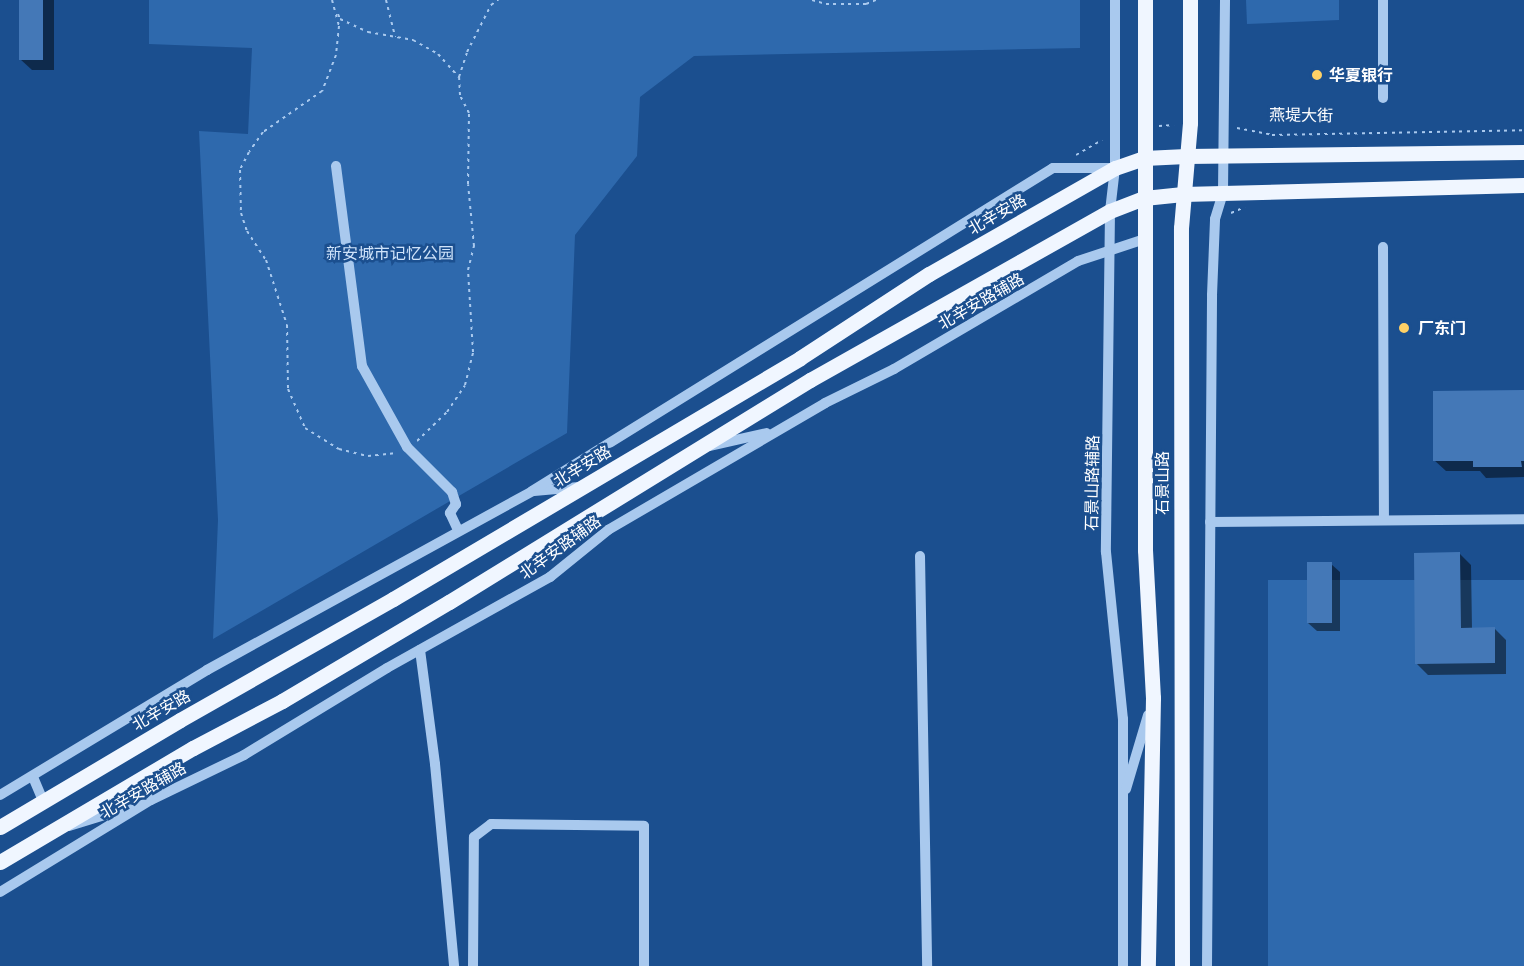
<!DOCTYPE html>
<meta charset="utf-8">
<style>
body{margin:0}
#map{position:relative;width:1524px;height:966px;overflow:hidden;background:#1b4f8f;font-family:"Asap Condensed","Noto Sans SC",sans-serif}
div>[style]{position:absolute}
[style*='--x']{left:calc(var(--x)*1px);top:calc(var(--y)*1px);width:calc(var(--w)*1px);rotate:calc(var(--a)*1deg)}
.green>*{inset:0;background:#2e69ad;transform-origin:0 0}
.shadow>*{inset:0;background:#0007}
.building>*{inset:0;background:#4478b7;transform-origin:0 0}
.path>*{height:2px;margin-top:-1px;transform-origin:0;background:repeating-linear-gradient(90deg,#a9c9ee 0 3px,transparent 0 7.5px)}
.minor>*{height:10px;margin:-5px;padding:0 5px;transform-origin:5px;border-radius:5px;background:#a9c9ee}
.major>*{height:15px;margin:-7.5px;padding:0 7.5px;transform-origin:7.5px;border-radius:7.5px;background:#f0f6ff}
.dots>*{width:16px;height:16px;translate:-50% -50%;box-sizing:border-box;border:3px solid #1b4f8f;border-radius:50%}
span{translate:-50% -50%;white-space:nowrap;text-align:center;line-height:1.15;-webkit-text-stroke:5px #1b4f8f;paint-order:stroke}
.poi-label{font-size:16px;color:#fff;font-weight:700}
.left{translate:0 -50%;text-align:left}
.street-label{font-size:16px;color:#fff}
.park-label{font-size:16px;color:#cfe3fa}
</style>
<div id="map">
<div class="green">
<div style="clip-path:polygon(149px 0,1080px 0,1080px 48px,694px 56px,640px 97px,637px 156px,575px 235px,567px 433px,213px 639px,218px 520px,199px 131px,248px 134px,252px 48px,149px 44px)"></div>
<div style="clip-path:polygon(1246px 0,1339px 0,1339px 20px,1247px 24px)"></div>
<div style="left:1524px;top:580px;width:386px;height:256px;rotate:90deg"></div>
</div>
<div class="shadow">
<div style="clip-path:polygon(20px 0,54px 0,54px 70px,32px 70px,20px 59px)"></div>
<div style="clip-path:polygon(1524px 392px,1524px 477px,1486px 478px,1480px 471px,1446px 471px,1434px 460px)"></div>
<div style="clip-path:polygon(1460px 554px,1471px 565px,1472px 629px,1495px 629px,1506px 640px,1506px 674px,1428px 675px,1416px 663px)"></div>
<div style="clip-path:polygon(1331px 564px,1340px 572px,1340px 631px,1317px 631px,1308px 623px)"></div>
</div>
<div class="building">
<div style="left:19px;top:0;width:24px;height:60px"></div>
<div style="clip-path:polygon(1524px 390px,1524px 461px,1521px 461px,1522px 467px,1473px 467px,1473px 461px,1433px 461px,1433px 391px)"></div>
<div style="clip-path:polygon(1460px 552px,1461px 628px,1495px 627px,1495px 663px,1415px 664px,1414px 553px)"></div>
<div style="left:1307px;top:562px;width:25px;height:61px"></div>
</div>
<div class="path">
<div style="--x:332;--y:0;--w:27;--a:75"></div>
<div style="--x:339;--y:26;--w:29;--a:96"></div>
<div style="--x:336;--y:55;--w:39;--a:111"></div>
<div style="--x:322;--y:91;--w:72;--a:145.2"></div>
<div style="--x:263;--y:132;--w:24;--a:125"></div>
<div style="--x:249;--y:152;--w:20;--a:117"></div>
<div style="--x:240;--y:170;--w:43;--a:88.7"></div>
<div style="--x:241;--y:213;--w:19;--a:72"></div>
<div style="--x:247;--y:231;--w:35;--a:57"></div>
<div style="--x:266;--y:260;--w:68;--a:72.1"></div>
<div style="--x:287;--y:325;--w:64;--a:89.1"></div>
<div style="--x:288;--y:389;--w:43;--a:66.4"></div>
<div style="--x:305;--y:428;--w:40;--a:32"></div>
<div style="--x:339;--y:449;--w:30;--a:14"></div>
<div style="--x:368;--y:456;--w:29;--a:-6"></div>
<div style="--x:386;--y:0;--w:38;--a:76"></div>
<div style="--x:812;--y:0;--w:15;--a:16"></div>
<div style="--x:826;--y:4;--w:40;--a:0"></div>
<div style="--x:866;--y:4;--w:11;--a:-22"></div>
<div style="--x:338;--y:14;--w:5;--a:68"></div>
<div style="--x:340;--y:19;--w:31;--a:25"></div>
<div style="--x:368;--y:32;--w:46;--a:10.1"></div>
<div style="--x:413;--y:40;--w:29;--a:29"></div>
<div style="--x:438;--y:54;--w:31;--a:48"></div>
<div style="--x:1159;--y:126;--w:15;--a:-4"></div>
<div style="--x:1237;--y:128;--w:36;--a:11"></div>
<div style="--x:1272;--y:135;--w:252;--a:-1.1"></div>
<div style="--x:1076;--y:155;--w:30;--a:-30"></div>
<div style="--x:1231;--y:213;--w:15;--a:-23"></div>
<div style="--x:417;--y:441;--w:42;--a:-44"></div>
<div style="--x:447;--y:412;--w:32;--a:-56"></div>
<div style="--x:465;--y:385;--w:34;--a:-76"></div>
<div style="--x:473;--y:352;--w:82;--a:-93.5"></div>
<div style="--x:468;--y:270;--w:25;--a:-76"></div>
<div style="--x:474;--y:246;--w:62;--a:-95.5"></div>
<div style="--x:468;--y:184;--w:71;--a:-89.2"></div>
<div style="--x:469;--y:113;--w:20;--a:-117"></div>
<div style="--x:460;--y:95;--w:18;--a:-93"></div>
<div style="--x:459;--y:77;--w:26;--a:-72"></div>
<div style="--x:467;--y:52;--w:53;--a:-62.9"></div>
<div style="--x:491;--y:5;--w:9;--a:-36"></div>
</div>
<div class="minor">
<div style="--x:1115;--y:0;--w:168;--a:90"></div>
<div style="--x:1115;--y:168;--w:43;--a:96.6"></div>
<div style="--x:1110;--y:211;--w:341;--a:90.7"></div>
<div style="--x:1106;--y:552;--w:168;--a:84.2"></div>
<div style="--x:1123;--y:719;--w:247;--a:90"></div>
<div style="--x:1383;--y:0;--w:98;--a:90"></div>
<div style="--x:336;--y:166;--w:202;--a:82.6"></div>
<div style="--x:362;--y:366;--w:93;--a:60.9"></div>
<div style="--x:407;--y:447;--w:64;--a:45"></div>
<div style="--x:452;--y:492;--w:13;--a:72"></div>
<div style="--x:456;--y:504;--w:11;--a:124"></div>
<div style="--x:450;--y:513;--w:19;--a:65"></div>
<div style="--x:1383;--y:247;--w:273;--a:89.8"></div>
<div style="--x:709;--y:446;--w:59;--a:-12.6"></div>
<div style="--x:534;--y:491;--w:45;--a:-5.1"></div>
<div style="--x:1210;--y:522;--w:314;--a:-0.5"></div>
<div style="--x:920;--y:556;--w:410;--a:89"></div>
<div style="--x:420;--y:650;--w:115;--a:82.5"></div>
<div style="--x:435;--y:764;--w:203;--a:84.6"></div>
<div style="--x:33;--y:777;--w:26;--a:67"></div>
<div style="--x:1126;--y:789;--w:77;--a:-73.4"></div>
<div style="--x:0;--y:795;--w:242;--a:-31.1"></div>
<div style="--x:207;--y:670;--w:371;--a:-28.8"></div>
<div style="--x:532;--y:491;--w:613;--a:-31.8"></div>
<div style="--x:1053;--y:168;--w:59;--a:0"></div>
<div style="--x:69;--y:826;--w:68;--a:-17.1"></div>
<div style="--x:0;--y:892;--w:177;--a:-31.4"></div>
<div style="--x:151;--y:800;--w:103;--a:-25.8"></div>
<div style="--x:244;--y:755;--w:167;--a:-31.3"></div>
<div style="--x:387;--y:668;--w:187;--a:-29.2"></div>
<div style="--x:550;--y:577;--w:75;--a:-39"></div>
<div style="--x:608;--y:530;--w:251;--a:-30.3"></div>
<div style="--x:825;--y:403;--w:77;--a:-26.2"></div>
<div style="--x:894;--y:369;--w:213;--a:-30.4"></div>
<div style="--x:1078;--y:261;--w:71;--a:-18.2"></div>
<div style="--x:473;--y:966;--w:129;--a:-89.6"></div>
<div style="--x:474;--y:837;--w:21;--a:-37"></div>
<div style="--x:491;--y:824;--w:153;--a:0.7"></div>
<div style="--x:644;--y:826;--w:140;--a:90"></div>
<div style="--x:1207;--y:966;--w:671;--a:-89.57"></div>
<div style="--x:1212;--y:295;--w:76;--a:-87.7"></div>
<div style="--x:1215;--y:219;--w:28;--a:-73"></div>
<div style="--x:1223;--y:192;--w:192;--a:-89.4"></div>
</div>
<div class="major">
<div style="--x:1145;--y:0;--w:550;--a:90"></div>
<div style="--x:1145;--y:550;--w:148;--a:86.9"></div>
<div style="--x:1153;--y:698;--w:268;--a:91.1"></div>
<div style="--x:0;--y:827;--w:209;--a:-30.7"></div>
<div style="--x:180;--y:720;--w:245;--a:-29.6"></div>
<div style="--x:393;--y:599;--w:473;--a:-30.6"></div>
<div style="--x:800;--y:358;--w:154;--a:-33.1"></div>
<div style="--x:929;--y:274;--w:214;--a:-29.7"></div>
<div style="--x:1115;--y:168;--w:31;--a:-19"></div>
<div style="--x:1144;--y:158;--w:42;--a:-2.7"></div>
<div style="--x:1186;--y:156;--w:338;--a:-0.7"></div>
<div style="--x:0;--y:862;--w:224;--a:-30.6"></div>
<div style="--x:193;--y:748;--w:101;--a:-27.8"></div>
<div style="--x:282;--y:701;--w:194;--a:-30.7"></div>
<div style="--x:449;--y:602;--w:424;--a:-31.6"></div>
<div style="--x:810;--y:380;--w:344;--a:-29.4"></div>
<div style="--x:1110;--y:211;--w:36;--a:-21"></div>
<div style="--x:1144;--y:198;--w:39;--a:-6"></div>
<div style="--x:1183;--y:194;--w:341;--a:-1.5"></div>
<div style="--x:1182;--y:966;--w:738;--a:-90.08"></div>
<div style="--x:1181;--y:228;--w:105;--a:-85.1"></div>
<div style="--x:1190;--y:123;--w:123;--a:-90"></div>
</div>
<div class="dots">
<div style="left:1317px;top:75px;background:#ffd166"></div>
<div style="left:1404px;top:328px;background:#ffd166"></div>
</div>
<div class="poi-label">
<span class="left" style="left:1329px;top:75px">华夏银行</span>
<span class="left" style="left:1418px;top:328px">厂东门</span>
</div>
<div class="street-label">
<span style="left:1301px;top:115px;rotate:1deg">燕堤大街</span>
<span style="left:997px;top:214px;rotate:-30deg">北辛安路</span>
<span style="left:981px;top:301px;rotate:-30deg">北辛安路辅路</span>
<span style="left:582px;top:466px;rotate:-31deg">北辛安路</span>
<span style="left:1092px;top:483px;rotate:-89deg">石景山路辅路</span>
<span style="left:1162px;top:483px;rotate:-90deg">石景山路</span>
<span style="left:560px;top:547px;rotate:-36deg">北辛安路辅路</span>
<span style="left:161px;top:710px;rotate:-30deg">北辛安路</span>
<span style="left:143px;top:790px;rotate:-30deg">北辛安路辅路</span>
</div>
<div class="park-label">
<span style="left:390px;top:253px">新安城市记忆公园</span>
</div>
</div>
